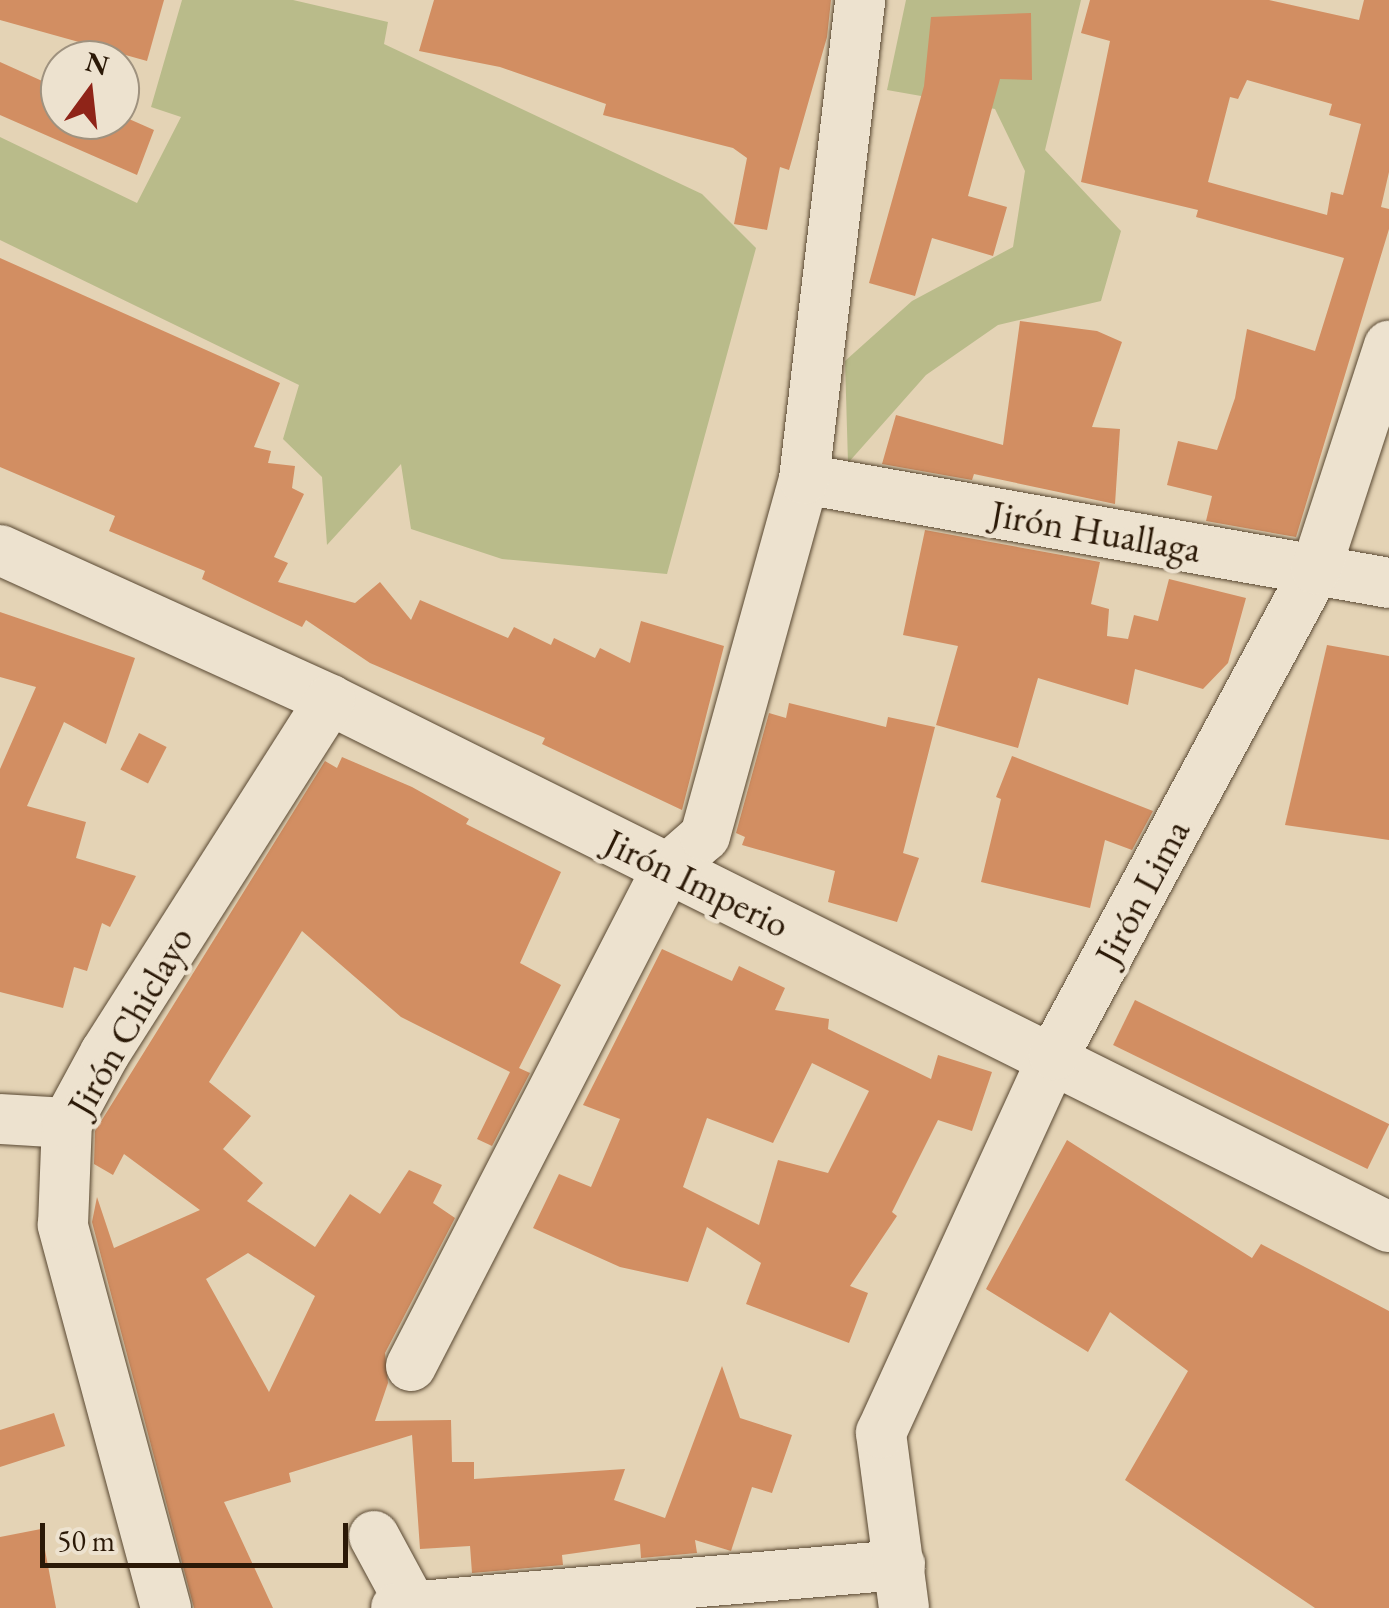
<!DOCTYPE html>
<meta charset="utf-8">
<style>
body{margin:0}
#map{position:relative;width:1389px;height:1608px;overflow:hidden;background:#e4d3b5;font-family:"EB Garamond",serif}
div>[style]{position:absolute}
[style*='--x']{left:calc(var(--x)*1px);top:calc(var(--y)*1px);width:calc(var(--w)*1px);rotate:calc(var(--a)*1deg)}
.green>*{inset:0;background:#b9bb8a}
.building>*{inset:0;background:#d28e62;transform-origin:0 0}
.roads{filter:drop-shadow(0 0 2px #594832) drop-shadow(0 0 2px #594832)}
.street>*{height:50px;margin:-25px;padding:0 25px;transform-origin:25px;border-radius:25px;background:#ede2cf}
span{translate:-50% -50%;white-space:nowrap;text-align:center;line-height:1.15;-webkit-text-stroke:9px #ede2cf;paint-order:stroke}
.street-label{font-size:38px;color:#2b1907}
.north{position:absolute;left:40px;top:40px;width:100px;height:100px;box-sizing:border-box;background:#ede2cf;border:2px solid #9f927f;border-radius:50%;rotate:15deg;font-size:28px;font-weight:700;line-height:40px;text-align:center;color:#2b1907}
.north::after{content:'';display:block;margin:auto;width:35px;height:45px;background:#8f2418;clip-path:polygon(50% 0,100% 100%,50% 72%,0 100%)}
.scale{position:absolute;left:40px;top:1523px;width:308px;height:45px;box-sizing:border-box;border:5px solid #2b1907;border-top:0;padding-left:12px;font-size:30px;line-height:35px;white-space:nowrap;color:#2b1907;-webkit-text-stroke:8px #ede2cf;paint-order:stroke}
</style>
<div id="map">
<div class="green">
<div style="clip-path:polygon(182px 0,293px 0,388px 22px,384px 44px,702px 194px,756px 248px,667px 574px,502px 559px,411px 529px,401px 464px,327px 545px,322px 477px,283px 439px,299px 385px,0 240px,0 137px,137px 203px,181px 117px,151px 107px)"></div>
<div style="clip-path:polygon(906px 0,1081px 0,1045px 150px,1121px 231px,1101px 301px,998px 325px,926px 375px,848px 463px,845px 361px,912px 301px,1013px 247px,1025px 171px,995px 109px,887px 90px)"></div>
</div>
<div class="building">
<div style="clip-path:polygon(0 0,164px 0,147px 61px,0 20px)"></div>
<div style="clip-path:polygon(434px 0,831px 0,827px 37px,789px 170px,780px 167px,767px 230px,734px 224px,747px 158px,733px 148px,603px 115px,606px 104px,500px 67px,419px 51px)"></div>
<div style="clip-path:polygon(evenodd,1090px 0,1269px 0,1359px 20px,1364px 0,1389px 0,1389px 172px,1381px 207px,1389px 209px,1389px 229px,1296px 537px,1206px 521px,1212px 496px,1167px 485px,1178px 441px,1217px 450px,1235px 398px,1247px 329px,1315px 351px,1344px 258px,1196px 217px,1198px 210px,1081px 182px,1110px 41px,1081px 33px,1090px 0,1247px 80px,1332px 104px,1329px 115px,1361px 124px,1343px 195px,1331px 192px,1327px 215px,1208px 182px,1230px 97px,1238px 99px,1247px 80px)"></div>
<div style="clip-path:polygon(1031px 13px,1032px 80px,1000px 79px,968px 196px,1007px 207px,993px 256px,932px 238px,915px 296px,869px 283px,924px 86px,931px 17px)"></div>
<div style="clip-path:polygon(0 62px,60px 89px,60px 120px,120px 120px,120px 115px,154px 130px,137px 175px,0 115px)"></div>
<div style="clip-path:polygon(0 258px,280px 383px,254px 447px,271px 451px,268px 463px,295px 466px,292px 488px,304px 494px,274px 557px,288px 563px,278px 582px,355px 603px,380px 582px,411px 620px,420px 600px,508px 638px,514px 627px,551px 645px,554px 638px,595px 658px,600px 648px,630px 663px,641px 621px,724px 646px,682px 810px,542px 744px,545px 738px,370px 663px,306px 620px,302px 627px,202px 579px,205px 571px,109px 531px,115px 516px,0 467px)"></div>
<div style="clip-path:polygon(1020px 321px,1097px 331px,1122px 342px,1092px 427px,1120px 429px,1115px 504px,974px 474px,972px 480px,882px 464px,896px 415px,1003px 445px)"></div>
<div style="clip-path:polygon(925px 530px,1100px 562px,1091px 604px,1109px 609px,1107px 636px,1128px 639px,1134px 615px,1158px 621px,1169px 579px,1246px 598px,1228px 663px,1203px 689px,1135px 669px,1128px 705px,1038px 678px,1018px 748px,936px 725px,958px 646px,903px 635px)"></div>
<div style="clip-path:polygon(0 612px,135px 658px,106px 744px,64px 722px,27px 806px,86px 822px,76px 858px,136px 876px,110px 927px,102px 923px,87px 971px,74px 967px,63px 1008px,0 992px,0 769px,36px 687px,0 677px)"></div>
<div style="clip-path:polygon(1327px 645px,1389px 656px,1389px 840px,1285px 825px)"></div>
<div style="clip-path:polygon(789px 703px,886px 727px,888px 717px,935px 727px,903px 853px,919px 858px,897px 922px,828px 902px,835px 871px,742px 845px,745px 837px,736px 833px,769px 713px,786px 718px)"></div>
<div style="left:139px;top:733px;width:31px;height:41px;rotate:27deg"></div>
<div style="clip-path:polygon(1012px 756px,1153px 811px,1132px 850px,1105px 840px,1090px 908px,981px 882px,1001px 799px,996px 797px)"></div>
<div style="clip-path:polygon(evenodd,342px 757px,412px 787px,469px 819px,466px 824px,561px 872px,520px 963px,561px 985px,519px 1068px,530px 1073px,492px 1146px,477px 1139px,510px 1072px,401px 1017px,302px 931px,209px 1082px,251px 1116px,223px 1149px,263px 1183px,247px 1201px,315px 1247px,350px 1194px,380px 1214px,409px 1170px,442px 1185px,433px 1203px,455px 1218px,385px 1353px,388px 1383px,375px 1421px,451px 1420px,452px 1462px,474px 1462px,474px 1479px,625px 1469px,614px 1500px,665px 1518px,722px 1366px,740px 1418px,792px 1435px,772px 1493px,752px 1487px,731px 1551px,695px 1540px,697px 1553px,641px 1558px,640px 1544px,562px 1555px,563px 1565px,472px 1573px,470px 1546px,420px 1549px,412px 1435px,289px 1473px,291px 1482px,224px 1502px,273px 1608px,194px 1608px,92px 1222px,97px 1197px,114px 1248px,200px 1210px,124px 1154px,113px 1175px,94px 1164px,95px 1131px,325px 761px,337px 768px,342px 757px,248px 1253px,315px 1296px,269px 1392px,206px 1279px,248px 1253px)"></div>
<div style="clip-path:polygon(evenodd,662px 949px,732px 981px,739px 966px,785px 988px,775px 1010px,829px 1019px,828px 1029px,931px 1079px,938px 1055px,992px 1072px,972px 1131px,938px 1120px,892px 1212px,897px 1216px,850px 1286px,868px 1293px,849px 1343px,746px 1304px,761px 1263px,707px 1227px,688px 1282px,620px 1267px,533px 1228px,559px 1174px,591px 1187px,620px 1119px,583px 1105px,662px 949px,812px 1063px,869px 1091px,828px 1173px,778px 1160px,759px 1225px,683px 1187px,707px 1118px,773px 1143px,812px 1063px)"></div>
<div style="left:1135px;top:1000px;width:283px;height:50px;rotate:26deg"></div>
<div style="clip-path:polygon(1067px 1140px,1252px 1258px,1261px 1244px,1389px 1311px,1389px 1608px,1315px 1608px,1125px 1480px,1188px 1371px,1110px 1312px,1088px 1352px,986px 1289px)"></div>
<div style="clip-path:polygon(54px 1413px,65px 1446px,0 1467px,0 1430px)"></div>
<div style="clip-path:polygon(41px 1529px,56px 1608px,0 1608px,0 1537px)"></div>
</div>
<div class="roads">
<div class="street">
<div style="--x:804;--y:479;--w:594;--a:10.08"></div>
<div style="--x:0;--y:550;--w:362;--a:24.4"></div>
<div style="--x:330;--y:700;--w:1183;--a:26.46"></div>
<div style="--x:0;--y:1119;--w:67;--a:3.4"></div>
<div style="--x:411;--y:1366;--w:559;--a:-62.75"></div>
<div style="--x:667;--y:869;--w:50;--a:-41"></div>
<div style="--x:705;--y:836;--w:370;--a:-74.5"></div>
<div style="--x:804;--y:479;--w:482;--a:-83.3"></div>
<div style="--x:374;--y:1536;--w:82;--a:61.6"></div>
<div style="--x:166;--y:1608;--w:397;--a:-105.1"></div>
<div style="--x:63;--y:1225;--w:102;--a:-87.8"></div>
<div style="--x:67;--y:1123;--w:80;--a:-61.5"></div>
<div style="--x:105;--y:1053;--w:419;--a:-57.5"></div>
<div style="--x:396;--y:1608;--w:506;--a:-4.88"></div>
<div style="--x:904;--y:1608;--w:177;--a:-97.5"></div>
<div style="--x:881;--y:1433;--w:416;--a:-65.4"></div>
<div style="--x:1054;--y:1055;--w:552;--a:-61.67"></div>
<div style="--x:1316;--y:569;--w:235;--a:-71.9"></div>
</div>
</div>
<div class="street-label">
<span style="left:1096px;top:531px;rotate:10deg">Jirón Huallaga</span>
<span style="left:697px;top:883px;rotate:26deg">Jirón Imperio</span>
<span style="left:1142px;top:892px;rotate:-62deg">Jirón Lima</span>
<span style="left:130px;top:1021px;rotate:-60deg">Jirón Chiclayo</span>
</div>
<div class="north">N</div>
<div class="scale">50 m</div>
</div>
